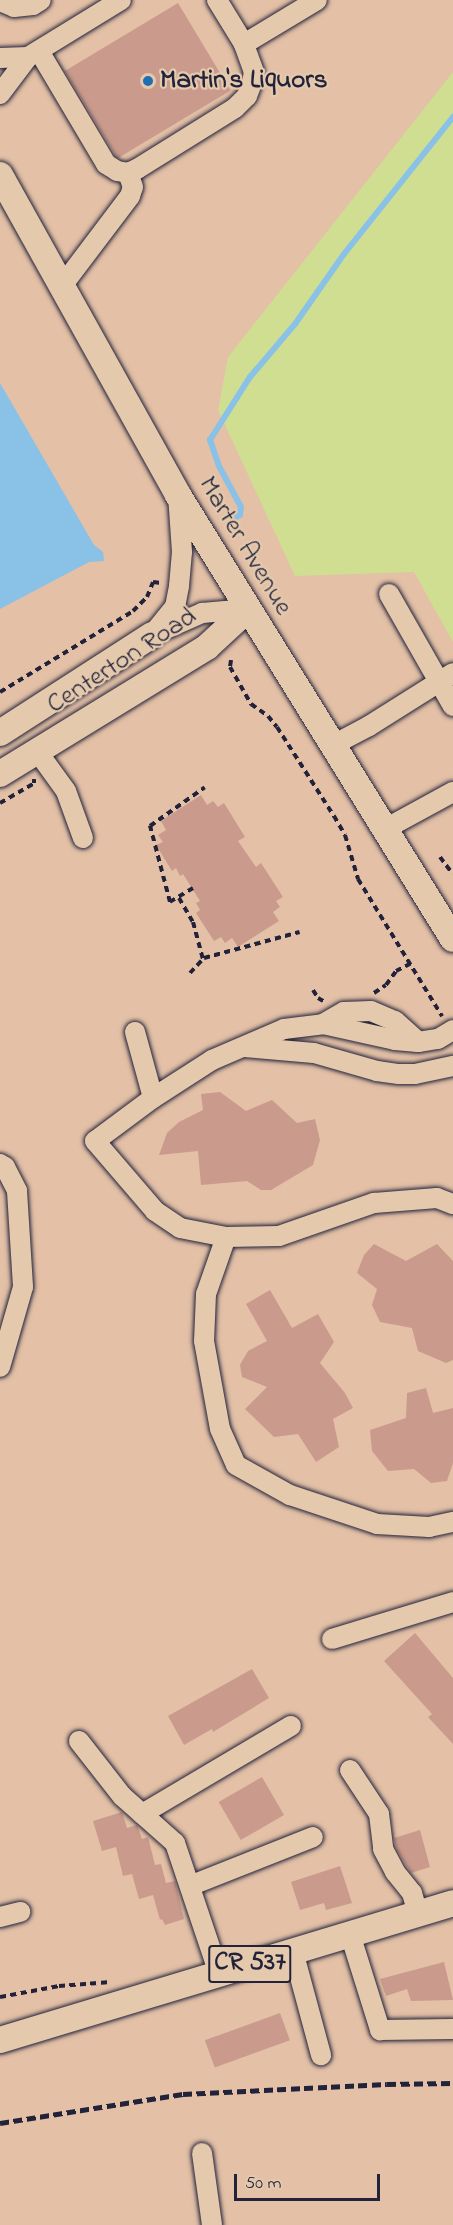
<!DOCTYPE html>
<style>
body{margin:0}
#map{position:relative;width:453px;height:2225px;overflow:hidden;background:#e3c0a6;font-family:"Indie Flower",sans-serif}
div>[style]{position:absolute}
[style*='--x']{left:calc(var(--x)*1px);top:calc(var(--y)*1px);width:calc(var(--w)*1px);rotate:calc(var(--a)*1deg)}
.green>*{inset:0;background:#cfde91}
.water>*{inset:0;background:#89c1e7}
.stream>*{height:6px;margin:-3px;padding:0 3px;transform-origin:3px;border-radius:3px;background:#89c1e7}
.building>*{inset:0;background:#ca9b8c;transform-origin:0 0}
.path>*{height:4px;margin-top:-2px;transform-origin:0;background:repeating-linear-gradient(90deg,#22223b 0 6px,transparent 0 10.5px)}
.roads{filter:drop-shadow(0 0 2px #22223b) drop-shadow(0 0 2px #22223b)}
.minor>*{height:20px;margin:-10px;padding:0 10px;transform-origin:10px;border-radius:10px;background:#e4c9ac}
.major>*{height:26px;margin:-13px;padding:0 13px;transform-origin:13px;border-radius:13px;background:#e4c9ac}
.rail>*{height:4.5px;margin-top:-2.25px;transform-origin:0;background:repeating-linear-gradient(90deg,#22223b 0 9px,transparent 0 13.5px)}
.dots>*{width:16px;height:16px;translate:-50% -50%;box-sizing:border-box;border:3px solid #e4c9ac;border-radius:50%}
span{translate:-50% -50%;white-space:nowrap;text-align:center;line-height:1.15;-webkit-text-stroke:4.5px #e4c9ac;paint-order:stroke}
.shield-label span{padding:2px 4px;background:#e4c9ac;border:2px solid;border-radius:4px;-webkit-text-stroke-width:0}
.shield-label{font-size:26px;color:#22223b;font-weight:700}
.poi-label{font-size:27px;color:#22223b;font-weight:700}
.left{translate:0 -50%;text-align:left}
.street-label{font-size:27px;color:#22223b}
.scale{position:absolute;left:234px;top:2174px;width:146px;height:27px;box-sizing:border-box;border:3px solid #22223b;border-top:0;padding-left:8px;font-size:18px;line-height:21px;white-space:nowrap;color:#22223b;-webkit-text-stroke:4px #e4c9ac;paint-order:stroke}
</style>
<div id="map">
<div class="green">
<div style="clip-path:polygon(453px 72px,453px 642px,414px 572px,295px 576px,218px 410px,228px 357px)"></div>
</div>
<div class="water">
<div style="clip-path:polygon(0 383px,94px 545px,103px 552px,104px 561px,89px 562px,0 609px)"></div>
</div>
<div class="stream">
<div style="--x:236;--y:517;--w:4;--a:-27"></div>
<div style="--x:240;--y:515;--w:8;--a:-83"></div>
<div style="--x:241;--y:507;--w:47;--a:-118.2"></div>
<div style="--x:219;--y:466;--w:28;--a:-109"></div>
<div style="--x:210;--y:440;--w:75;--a:-57.6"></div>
<div style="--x:250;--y:377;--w:70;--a:-49.7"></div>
<div style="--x:295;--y:324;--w:85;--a:-55"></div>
<div style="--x:344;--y:254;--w:175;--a:-51.5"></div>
</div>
<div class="building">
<div style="left:178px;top:3px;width:102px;height:132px;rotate:59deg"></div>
<div style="clip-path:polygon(201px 795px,207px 805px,213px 801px,218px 807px,224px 803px,245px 837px,238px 841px,256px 867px,261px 863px,283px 897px,276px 901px,280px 907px,273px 912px,279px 921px,238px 947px,232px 938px,225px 943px,221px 937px,214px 941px,196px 913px,200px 910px,196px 903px,200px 901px,183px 874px,180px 876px,176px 868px,172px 871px,156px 845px,163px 842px,158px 835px,166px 830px,161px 821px)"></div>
<div style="clip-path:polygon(220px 1092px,246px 1111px,272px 1100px,297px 1123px,315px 1119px,320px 1140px,313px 1165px,271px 1190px,261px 1190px,247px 1181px,201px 1185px,198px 1151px,159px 1155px,167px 1133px,179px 1122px,203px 1110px,201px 1094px)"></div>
<div style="clip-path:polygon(374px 1244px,406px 1261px,437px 1244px,453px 1261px,453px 1360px,446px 1363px,418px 1351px,412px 1328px,380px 1322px,372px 1305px,377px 1289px,357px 1273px,364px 1255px)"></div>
<div style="clip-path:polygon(270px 1290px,292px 1328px,318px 1314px,334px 1342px,320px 1363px,345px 1393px,353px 1408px,333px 1419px,339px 1447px,316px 1462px,298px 1434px,274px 1437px,245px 1409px,267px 1387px,242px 1377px,240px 1365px,248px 1351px,267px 1341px,246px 1304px)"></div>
<div style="clip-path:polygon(426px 1388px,433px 1413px,453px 1408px,453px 1463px,447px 1481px,431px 1483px,414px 1469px,388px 1471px,372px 1451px,370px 1430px,406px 1418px,407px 1393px)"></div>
<div style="clip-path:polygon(415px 1633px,453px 1678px,453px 1744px,428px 1717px,432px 1714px,384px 1661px)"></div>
<div style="clip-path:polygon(252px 1669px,269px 1698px,213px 1732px,212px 1729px,184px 1745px,168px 1716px)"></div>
<div style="left:262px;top:1777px;width:44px;height:50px;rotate:60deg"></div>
<div style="clip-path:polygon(122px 1812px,127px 1828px,137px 1825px,142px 1839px,148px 1837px,155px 1865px,161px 1864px,166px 1883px,175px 1881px,184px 1919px,165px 1925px,162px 1919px,160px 1920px,153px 1895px,139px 1899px,132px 1874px,123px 1876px,116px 1847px,102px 1851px,93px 1821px)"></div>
<div style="clip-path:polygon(420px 1830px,430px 1867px,411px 1873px,397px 1850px,394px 1838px)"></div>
<div style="clip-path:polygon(340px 1866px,352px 1903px,326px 1910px,324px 1903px,300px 1910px,291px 1882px)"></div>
<div style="clip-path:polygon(444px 1962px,453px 2000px,411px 2001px,407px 1989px,386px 1996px,380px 1979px)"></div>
<div style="left:280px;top:2013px;width:29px;height:80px;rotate:70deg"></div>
</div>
<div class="path">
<div style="--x:231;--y:660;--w:7;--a:98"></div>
<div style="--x:230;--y:667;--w:43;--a:60.4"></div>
<div style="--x:251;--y:704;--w:21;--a:35"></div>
<div style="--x:268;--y:716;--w:14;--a:51"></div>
<div style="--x:277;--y:727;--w:106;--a:57.4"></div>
<div style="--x:334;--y:816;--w:22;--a:60"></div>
<div style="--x:345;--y:835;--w:46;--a:73.5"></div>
<div style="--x:358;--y:879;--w:161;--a:58.5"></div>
<div style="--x:0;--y:692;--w:156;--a:-31.3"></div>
<div style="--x:133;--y:611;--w:20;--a:-45"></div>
<div style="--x:147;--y:597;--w:16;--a:-68"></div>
<div style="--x:153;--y:582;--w:8;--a:7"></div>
<div style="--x:0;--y:803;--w:39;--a:-30"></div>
<div style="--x:34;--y:783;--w:4;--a:-90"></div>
<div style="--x:440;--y:857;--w:21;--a:53"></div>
<div style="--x:193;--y:888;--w:27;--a:149"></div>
<div style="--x:170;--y:902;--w:79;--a:-104.7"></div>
<div style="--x:150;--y:826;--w:67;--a:-35.3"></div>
<div style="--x:179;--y:898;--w:28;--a:60"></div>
<div style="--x:193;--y:922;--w:38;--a:75"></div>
<div style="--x:190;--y:973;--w:21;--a:-47"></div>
<div style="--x:204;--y:958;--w:99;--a:-15.2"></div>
<div style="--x:313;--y:990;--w:9;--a:58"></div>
<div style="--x:318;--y:998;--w:8;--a:30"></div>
<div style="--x:374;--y:993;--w:14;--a:-34"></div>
<div style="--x:386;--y:985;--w:17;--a:-54"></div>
<div style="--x:396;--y:971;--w:16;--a:-27"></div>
<div style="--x:0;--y:1997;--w:60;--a:-10.6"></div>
<div style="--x:59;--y:1986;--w:52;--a:-4.4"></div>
</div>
<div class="roads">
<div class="minor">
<div style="--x:217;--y:0;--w:52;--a:58.5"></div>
<div style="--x:244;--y:44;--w:85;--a:-31.1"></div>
<div style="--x:0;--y:1;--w:15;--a:23"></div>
<div style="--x:14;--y:7;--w:19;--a:-6"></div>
<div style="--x:33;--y:5;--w:9;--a:-32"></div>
<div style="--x:39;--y:51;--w:131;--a:59.3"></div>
<div style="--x:106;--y:164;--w:13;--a:32"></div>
<div style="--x:117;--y:171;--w:11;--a:10"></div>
<div style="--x:128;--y:173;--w:10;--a:-24"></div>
<div style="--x:137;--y:169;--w:115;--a:-31.9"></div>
<div style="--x:235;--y:108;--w:17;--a:-45"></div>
<div style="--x:247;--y:96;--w:14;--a:-69"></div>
<div style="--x:252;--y:83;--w:11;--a:-80"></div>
<div style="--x:254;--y:72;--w:30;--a:-110"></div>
<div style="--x:0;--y:58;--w:28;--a:-2"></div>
<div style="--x:0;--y:94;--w:46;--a:-52.9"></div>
<div style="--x:28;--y:57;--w:109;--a:-31.5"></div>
<div style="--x:62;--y:286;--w:113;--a:-52.9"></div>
<div style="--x:130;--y:196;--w:9;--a:-72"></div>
<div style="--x:133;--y:187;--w:15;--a:-110"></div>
<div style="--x:389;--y:594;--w:129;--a:60.3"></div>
<div style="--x:152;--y:635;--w:36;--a:-51"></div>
<div style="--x:175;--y:607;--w:21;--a:-79"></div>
<div style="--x:179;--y:586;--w:34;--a:-85"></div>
<div style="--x:182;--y:552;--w:57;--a:-94"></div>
<div style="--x:152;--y:635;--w:55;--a:-23.7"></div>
<div style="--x:202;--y:613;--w:46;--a:-5"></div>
<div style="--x:333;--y:745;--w:41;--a:-27.8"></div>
<div style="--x:369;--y:726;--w:99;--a:-32.2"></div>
<div style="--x:37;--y:751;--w:49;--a:54.1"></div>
<div style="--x:66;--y:791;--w:50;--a:70.1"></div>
<div style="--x:385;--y:829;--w:77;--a:-28.6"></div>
<div style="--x:323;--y:1024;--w:24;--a:-30"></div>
<div style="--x:344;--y:1012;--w:27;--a:-2"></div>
<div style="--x:371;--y:1011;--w:26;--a:23"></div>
<div style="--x:395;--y:1021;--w:31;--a:42"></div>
<div style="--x:135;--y:1032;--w:68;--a:74.7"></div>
<div style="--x:153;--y:1098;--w:70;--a:-32.8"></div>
<div style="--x:212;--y:1060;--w:78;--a:-23.3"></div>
<div style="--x:284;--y:1029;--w:39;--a:-7"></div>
<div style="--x:323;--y:1024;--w:74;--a:12.5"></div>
<div style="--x:395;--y:1040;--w:23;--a:5"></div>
<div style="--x:418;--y:1042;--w:20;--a:-9"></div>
<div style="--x:438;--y:1039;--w:17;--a:-31"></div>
<div style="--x:245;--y:1047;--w:69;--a:5"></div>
<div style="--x:314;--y:1053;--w:66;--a:15.9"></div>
<div style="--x:377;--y:1071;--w:22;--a:8"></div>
<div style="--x:399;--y:1074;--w:16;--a:0"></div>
<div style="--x:415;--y:1074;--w:39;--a:-12"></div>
<div style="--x:153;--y:1098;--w:72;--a:143.4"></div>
<div style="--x:95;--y:1141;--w:92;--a:49.4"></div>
<div style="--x:155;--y:1211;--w:30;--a:34"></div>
<div style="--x:180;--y:1228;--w:47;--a:11.1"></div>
<div style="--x:226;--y:1237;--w:53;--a:-1.1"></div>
<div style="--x:279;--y:1236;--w:101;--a:-19.2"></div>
<div style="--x:374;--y:1203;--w:63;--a:-4.5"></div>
<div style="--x:437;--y:1198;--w:17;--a:21"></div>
<div style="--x:0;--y:1164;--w:6;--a:31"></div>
<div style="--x:5;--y:1167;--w:27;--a:63"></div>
<div style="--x:17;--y:1191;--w:96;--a:86.4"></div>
<div style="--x:23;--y:1287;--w:83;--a:106"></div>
<div style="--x:226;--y:1237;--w:60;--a:109.3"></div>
<div style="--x:206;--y:1294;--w:47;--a:92.4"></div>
<div style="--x:204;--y:1341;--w:89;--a:79.7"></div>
<div style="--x:220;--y:1429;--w:39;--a:66"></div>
<div style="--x:236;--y:1465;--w:62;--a:29.1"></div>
<div style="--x:290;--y:1495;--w:92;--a:18.4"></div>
<div style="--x:377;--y:1524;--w:52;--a:3.3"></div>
<div style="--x:429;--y:1527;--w:25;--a:-12"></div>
<div style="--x:332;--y:1639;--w:127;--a:-17"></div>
<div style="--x:79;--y:1741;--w:70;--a:52"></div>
<div style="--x:122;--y:1796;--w:71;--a:41.6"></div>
<div style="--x:175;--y:1843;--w:138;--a:71.4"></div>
<div style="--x:350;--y:1770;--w:53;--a:56.6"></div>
<div style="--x:379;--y:1814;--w:35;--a:83"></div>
<div style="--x:383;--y:1849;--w:26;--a:62"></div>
<div style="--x:395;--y:1872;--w:27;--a:51"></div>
<div style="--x:412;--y:1893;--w:22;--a:74"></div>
<div style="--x:142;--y:1814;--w:173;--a:-30.6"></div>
<div style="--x:192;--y:1885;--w:130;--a:-21.6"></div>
<div style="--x:0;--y:1917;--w:21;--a:-14"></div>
<div style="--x:350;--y:1934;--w:101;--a:72.6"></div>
<div style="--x:380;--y:2030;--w:73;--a:-0.8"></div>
<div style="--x:293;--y:1951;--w:108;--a:74.9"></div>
<div style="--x:202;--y:2153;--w:73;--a:82.1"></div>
</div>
<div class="major">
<div style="--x:0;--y:175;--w:366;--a:60.9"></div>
<div style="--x:178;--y:495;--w:522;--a:58.23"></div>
<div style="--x:0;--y:733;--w:181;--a:-32.8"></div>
<div style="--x:0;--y:774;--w:243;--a:-31.5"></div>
<div style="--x:207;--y:647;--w:56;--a:-42.8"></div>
<div style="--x:0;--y:2040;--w:473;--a:-16.8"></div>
</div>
</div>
<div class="rail">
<div style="--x:0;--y:2123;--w:185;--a:-9"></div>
<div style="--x:183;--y:2094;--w:204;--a:-2.8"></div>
<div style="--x:387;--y:2084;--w:66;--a:-0.9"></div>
</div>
<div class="dots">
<div style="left:148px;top:81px;background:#1f6fb2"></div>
</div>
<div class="shield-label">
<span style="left:250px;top:1964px">CR 537</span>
</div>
<div class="poi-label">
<span class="left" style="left:160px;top:81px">Martin's Liquors</span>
</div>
<div class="street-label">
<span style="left:245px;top:546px;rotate:59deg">Marter Avenue</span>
<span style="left:122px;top:661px;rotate:-33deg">Centerton Road</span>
</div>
<div class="scale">50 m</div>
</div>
